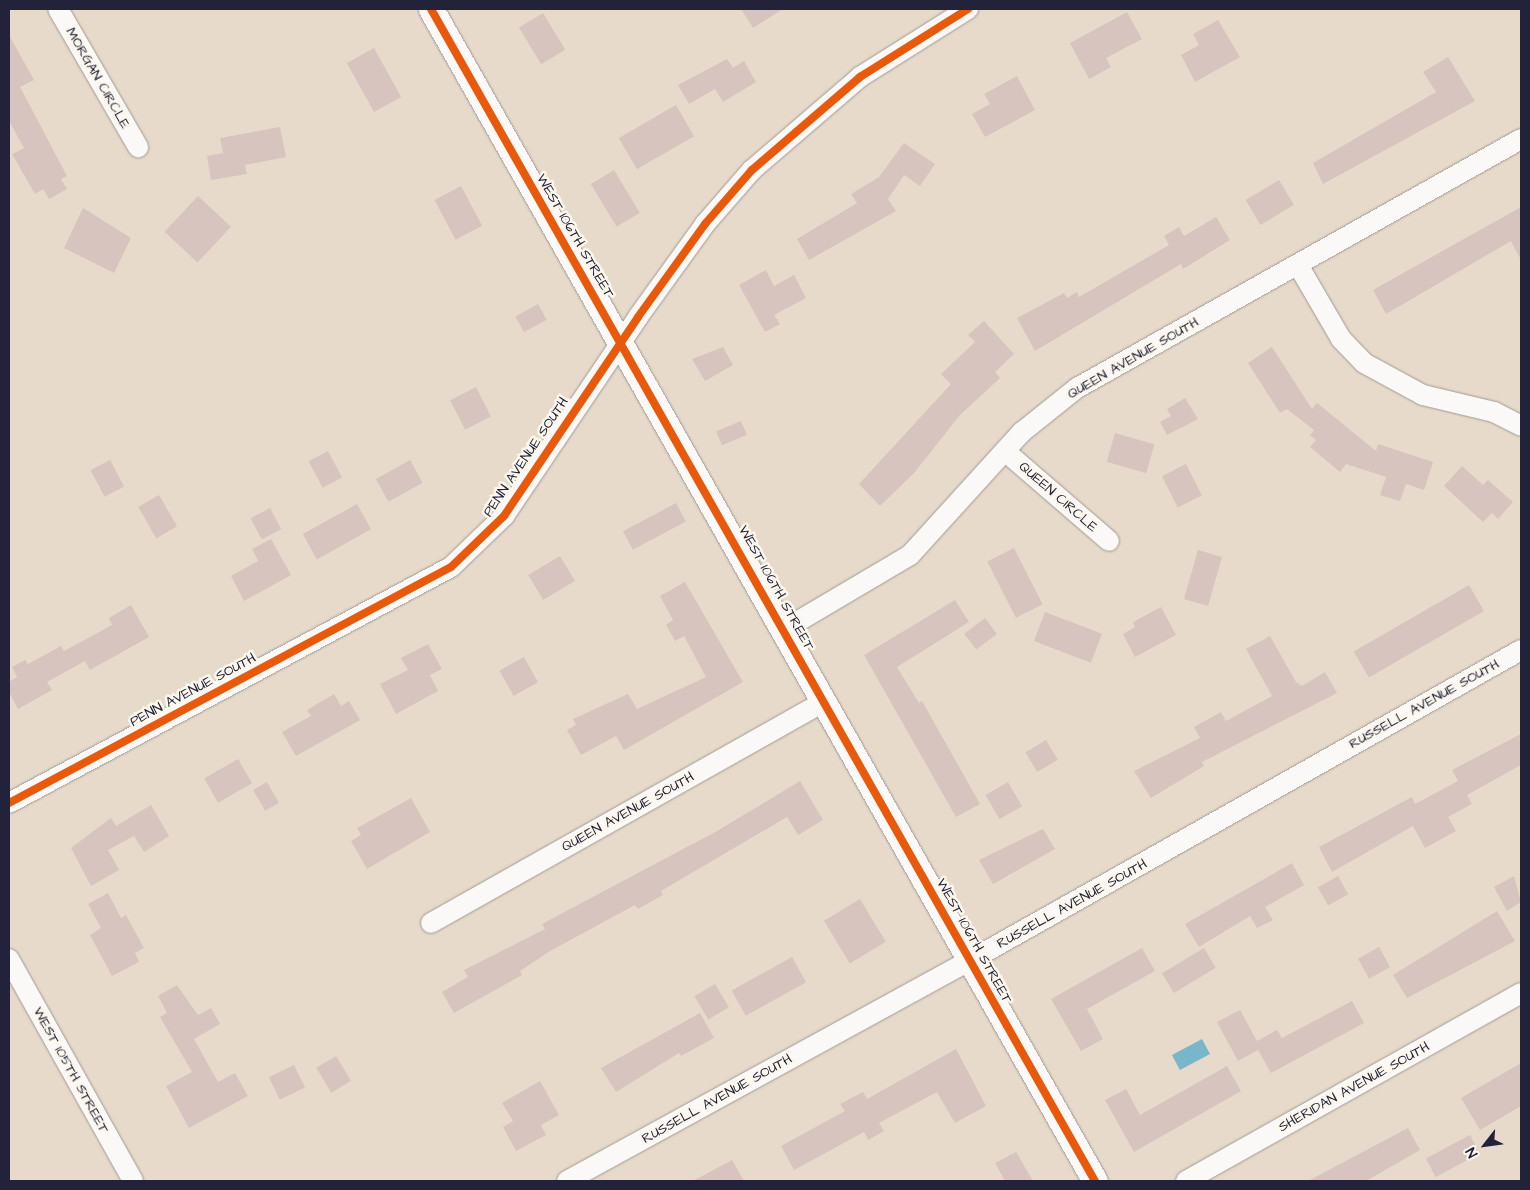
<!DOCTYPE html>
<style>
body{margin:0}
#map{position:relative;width:1530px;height:1190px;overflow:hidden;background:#e7daca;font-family:"Architects Daughter",sans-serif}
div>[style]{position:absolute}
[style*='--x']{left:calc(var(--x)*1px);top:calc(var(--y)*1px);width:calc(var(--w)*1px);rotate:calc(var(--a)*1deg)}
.water>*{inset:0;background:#79b6c9;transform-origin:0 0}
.building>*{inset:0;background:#d7c4be;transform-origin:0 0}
.roads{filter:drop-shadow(0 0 1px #a19a94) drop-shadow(0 0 1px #a19a94)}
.minor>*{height:20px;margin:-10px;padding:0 10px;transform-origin:10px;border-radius:10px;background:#fbf9f7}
.tertiary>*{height:25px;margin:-12.5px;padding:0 12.5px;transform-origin:12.5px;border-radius:12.5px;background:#fbf9f7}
.cycleway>*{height:8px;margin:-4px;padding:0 4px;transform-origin:4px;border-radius:4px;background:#e8590c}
span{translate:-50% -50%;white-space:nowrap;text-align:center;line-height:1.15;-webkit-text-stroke:5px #fbf7ec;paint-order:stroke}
.street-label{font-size:14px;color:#22223b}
.frame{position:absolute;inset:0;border:10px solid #22223b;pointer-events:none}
.north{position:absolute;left:1460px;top:1120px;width:50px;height:50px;-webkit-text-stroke:4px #fbf7ec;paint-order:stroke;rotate:240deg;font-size:14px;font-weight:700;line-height:20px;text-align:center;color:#22223b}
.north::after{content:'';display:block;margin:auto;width:18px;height:22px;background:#22223b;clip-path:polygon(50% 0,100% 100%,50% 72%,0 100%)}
</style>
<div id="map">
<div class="water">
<div style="left:1202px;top:1039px;width:17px;height:34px;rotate:62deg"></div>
</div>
<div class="building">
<div style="clip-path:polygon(741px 9px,783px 9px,753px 28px)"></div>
<div style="clip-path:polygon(1127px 12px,1142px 39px,1106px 58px,1111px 67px,1089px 79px,1070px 43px)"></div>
<div style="left:543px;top:13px;width:43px;height:28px;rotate:59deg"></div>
<div style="clip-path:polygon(1218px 20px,1240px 57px,1195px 82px,1181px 55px,1199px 45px,1193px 34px)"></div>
<div style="clip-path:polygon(9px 35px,34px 80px,20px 87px,67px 176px,61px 179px,67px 189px,49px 199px,43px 189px,35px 194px,12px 154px,24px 148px,9px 121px)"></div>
<div style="left:374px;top:48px;width:56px;height:31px;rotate:61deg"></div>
<div style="clip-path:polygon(1448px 57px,1475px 101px,1323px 184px,1313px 163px,1436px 92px,1423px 72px)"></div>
<div style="clip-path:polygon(727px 59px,733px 68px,744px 61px,756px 82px,723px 102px,715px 89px,689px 104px,678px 85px)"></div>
<div style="clip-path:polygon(1017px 76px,1035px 110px,985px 137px,972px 114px,990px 104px,984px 94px)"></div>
<div style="left:676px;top:105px;width:36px;height:66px;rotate:60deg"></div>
<div style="clip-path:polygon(280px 127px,286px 157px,245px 165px,247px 174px,211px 180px,207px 156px,223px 153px,220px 138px)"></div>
<div style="clip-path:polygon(904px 143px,935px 164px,920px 186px,904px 175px,888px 199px,896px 211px,809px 260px,797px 239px,857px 203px,851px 194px,879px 177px)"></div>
<div style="left:614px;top:170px;width:50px;height:27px;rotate:59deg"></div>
<div style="left:1279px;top:180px;width:29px;height:39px;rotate:59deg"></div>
<div style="left:461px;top:186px;width:45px;height:30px;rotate:62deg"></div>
<div style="left:198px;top:196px;width:45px;height:49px;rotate:43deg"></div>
<div style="clip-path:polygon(1521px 207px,1521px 260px,1511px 241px,1386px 314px,1373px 290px)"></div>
<div style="clip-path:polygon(83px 208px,131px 238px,114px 273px,64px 248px)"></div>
<div style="clip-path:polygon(1216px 217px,1230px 240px,1183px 269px,1181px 264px,1035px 351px,1017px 318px,1064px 293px,1067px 298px,1077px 292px,1079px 297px,1169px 245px,1164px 236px,1179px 227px,1184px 236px)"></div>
<div style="clip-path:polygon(766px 270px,774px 286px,794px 275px,806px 298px,774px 315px,780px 324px,765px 332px,739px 285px)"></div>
<div style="left:538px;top:304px;width:18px;height:26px;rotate:61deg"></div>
<div style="clip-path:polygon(984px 321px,1014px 354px,995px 372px,1000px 378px,960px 415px,914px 473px,880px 506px,859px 484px,951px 384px,941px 374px,975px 342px,968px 335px)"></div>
<div style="clip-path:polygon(723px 347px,733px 365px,705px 381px,692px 359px)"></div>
<div style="clip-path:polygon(1272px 347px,1312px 409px,1317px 403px,1376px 451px,1378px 444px,1433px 462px,1424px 490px,1406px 484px,1400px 501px,1380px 495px,1386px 477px,1346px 464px,1340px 472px,1310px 447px,1316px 440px,1310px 435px,1314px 430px,1287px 409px,1280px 413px,1248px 363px)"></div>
<div style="left:476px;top:387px;width:33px;height:29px;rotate:63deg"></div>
<div style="clip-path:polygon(1185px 398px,1198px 419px,1167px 435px,1160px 422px,1171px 416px,1167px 409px)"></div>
<div style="left:741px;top:421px;width:15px;height:27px;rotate:67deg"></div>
<div style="left:1115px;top:433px;width:41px;height:30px;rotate:16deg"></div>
<div style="left:328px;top:451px;width:30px;height:22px;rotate:62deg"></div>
<div style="left:110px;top:460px;width:30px;height:22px;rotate:62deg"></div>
<div style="left:410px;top:460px;width:26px;height:39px;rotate:61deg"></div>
<div style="left:1186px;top:464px;width:35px;height:27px;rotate:63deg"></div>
<div style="clip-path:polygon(1462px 466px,1483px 485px,1488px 480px,1513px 502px,1498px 519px,1492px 513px,1483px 522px,1444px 486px)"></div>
<div style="left:159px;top:495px;width:36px;height:24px;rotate:60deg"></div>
<div style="left:676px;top:503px;width:21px;height:60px;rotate:62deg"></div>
<div style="left:357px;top:504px;width:29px;height:62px;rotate:61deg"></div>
<div style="left:270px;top:508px;width:24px;height:22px;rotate:62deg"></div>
<div style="clip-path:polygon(271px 539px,291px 575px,244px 601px,231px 576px,258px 561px,252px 549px)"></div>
<div style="left:1014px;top:548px;width:63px;height:30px;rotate:63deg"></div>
<div style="left:1198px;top:550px;width:25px;height:51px;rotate:16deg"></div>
<div style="left:560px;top:556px;width:29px;height:37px;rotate:59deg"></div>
<div style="clip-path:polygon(685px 582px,743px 682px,624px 750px,616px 736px,581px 755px,567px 730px,576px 725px,573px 719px,628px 694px,637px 709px,706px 677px,684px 636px,675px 641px,666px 625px,673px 620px,660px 596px)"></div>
<div style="left:1469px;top:585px;width:30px;height:133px;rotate:60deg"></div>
<div style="clip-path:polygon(955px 600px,969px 622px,897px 667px,919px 703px,922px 701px,980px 804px,956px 817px,864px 655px)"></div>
<div style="clip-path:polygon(131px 605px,149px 637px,90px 670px,85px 661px,47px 682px,52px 690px,18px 709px,9px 692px,9px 682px,17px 677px,12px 667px,25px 660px,28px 664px,61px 646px,64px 651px,112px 625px,109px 618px)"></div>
<div style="clip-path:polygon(1161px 607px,1176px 635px,1135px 657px,1123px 634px,1135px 627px,1133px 622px)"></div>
<div style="left:1045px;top:612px;width:61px;height:31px;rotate:21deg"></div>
<div style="left:985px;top:618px;width:20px;height:26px;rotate:53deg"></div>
<div style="clip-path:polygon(1270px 636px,1296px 682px,1302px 686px,1325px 672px,1337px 693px,1202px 762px,1204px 766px,1151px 798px,1134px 771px,1200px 738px,1194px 727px,1221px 712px,1226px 721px,1272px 696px,1246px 649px)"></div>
<div style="clip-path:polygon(428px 644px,442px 669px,430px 675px,438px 691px,396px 714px,380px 684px,408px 670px,401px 658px)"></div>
<div style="left:524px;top:657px;width:29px;height:28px;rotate:61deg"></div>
<div style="clip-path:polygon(334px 694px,341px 706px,349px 701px,360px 720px,296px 756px,282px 732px,311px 716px,307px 710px)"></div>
<div style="clip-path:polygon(1521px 734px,1521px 765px,1467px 795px,1472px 804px,1448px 817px,1456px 831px,1425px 848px,1413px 826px,1332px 872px,1319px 847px,1412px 797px,1415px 804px,1458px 781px,1452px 770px)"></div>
<div style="left:1046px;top:740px;width:23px;height:24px;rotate:59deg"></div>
<div style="left:238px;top:759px;width:28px;height:39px;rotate:60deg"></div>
<div style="clip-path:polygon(800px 781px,823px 820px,798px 835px,787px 817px,661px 891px,663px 895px,638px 909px,635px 905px,550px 951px,520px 971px,522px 975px,454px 1013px,442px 992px,468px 977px,464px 970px,545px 929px,542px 924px,717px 831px)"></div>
<div style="left:267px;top:782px;width:24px;height:16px;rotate:60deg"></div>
<div style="left:1008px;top:782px;width:28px;height:26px;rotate:60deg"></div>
<div style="clip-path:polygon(411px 798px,430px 832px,367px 869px,351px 841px,361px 835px,357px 828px)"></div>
<div style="clip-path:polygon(151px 805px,169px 836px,144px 852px,134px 836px,108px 850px,119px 870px,91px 886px,71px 848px,111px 818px,116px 826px)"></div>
<div style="clip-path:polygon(1043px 829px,1055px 849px,993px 884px,979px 860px)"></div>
<div style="clip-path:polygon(1292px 863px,1304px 885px,1265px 907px,1273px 920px,1257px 928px,1250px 916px,1199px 947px,1185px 924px)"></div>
<div style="left:1338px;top:876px;width:21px;height:23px;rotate:61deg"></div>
<div style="clip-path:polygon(1514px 876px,1521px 902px,1507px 911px,1494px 887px)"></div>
<div style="clip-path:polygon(108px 893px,121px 918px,126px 915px,144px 948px,135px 953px,139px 962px,112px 976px,90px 935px,101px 928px,88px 904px)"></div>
<div style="left:860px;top:899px;width:50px;height:42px;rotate:59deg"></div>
<div style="clip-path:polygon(1497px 911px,1515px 941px,1407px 998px,1393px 975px)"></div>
<div style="left:1379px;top:947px;width:23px;height:24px;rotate:61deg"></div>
<div style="clip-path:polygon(1142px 948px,1155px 971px,1087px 1009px,1103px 1039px,1081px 1051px,1051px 999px)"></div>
<div style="left:1204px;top:948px;width:23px;height:49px;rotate:59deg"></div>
<div style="left:792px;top:957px;width:29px;height:69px;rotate:61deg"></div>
<div style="left:715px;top:984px;width:27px;height:24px;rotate:59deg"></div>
<div style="clip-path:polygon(177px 985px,198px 1015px,211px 1008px,220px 1024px,194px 1039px,218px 1082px,235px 1073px,248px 1096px,189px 1128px,166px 1086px,192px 1072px,160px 1017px,167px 1013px,158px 996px)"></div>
<div style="clip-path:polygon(1352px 1001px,1364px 1023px,1271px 1073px,1258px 1050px,1238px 1061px,1217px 1022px,1240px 1010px,1257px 1041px,1277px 1030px,1282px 1038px)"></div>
<div style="clip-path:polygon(700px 1013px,714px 1038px,681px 1056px,679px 1053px,616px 1092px,601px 1068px)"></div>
<div style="clip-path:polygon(956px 1049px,986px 1106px,955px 1123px,937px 1092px,879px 1123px,884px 1131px,868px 1140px,864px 1132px,794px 1170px,781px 1146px,845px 1111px,840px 1104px,863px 1092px,867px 1099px)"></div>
<div style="left:336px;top:1056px;width:29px;height:23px;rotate:59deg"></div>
<div style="clip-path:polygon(1521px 1063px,1521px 1106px,1480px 1130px,1461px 1098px)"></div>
<div style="left:294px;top:1065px;width:25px;height:28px;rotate:64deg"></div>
<div style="clip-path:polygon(1227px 1066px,1241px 1091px,1134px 1152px,1105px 1100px,1126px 1089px,1140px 1115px)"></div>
<div style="clip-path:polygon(540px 1081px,559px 1115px,541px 1125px,546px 1135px,516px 1151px,503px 1127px,513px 1121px,502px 1103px)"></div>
<div style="clip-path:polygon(1408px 1128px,1420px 1150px,1366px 1181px,1308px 1181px)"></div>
<div style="left:1470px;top:1135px;width:21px;height:50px;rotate:62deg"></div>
<div style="clip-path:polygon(1016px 1152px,1033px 1181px,1005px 1181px,995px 1163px)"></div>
<div style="clip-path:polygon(732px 1160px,744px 1181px,693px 1181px)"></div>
</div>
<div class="roads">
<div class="minor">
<div style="--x:58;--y:9;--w:160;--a:59.9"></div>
<div style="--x:1298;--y:265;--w:86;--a:59.8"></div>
<div style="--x:1341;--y:339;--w:33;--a:46"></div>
<div style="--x:1364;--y:363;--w:67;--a:28.5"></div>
<div style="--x:1423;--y:395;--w:73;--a:13.5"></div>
<div style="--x:1494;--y:412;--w:30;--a:27"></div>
<div style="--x:1006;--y:452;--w:136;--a:40.8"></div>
<div style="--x:785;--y:629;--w:145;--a:-30.6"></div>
<div style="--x:910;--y:555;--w:166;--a:-47.7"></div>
<div style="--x:1022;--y:432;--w:70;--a:-38.7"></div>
<div style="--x:1077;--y:388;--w:509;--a:-29.28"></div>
<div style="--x:9;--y:803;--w:501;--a:-28.1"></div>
<div style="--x:451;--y:567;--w:74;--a:-43.9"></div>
<div style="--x:504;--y:516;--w:240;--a:-56"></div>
<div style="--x:638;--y:317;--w:115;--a:-54.2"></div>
<div style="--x:705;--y:224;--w:72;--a:-49"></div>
<div style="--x:752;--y:170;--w:143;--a:-40.7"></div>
<div style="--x:860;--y:77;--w:128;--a:-32.2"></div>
<div style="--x:431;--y:923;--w:452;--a:-29.4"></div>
<div style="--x:9;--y:959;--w:254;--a:60.8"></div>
<div style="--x:567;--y:1181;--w:460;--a:-28.7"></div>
<div style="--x:971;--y:960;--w:631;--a:-29.41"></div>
<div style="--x:1186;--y:1181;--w:384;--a:-29.3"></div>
</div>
<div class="tertiary">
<div style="--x:431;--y:9;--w:1347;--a:60.47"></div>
</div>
</div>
<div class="cycleway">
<div style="--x:431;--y:9;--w:1347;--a:60.47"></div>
<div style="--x:9;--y:803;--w:501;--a:-28.1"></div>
<div style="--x:451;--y:567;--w:74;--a:-43.9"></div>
<div style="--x:504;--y:516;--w:240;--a:-56"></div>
<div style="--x:638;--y:317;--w:115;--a:-54.2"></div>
<div style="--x:705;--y:224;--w:72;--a:-49"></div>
<div style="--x:752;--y:170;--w:143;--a:-40.7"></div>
<div style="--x:860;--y:77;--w:128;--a:-32.2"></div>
</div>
<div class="street-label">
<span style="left:98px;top:78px;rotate:60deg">MORGAN CIRCLE</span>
<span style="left:575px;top:236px;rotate:60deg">WEST 106TH STREET</span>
<span style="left:1133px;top:358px;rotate:-30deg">QUEEN AVENUE SOUTH</span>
<span style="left:526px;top:457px;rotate:-56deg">PENN AVENUE SOUTH</span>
<span style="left:1058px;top:497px;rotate:41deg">QUEEN CIRCLE</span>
<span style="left:776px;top:588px;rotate:61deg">WEST 106TH STREET</span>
<span style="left:193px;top:690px;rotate:-28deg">PENN AVENUE SOUTH</span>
<span style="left:1424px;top:704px;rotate:-29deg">RUSSELL AVENUE SOUTH</span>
<span style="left:628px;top:812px;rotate:-29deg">QUEEN AVENUE SOUTH</span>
<span style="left:1072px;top:904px;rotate:-29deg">RUSSELL AVENUE SOUTH</span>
<span style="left:974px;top:941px;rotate:61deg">WEST 106TH STREET</span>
<span style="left:71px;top:1070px;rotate:61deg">WEST 105TH STREET</span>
<span style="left:1354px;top:1087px;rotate:-29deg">SHERIDAN AVENUE SOUTH</span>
<span style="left:717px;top:1099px;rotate:-29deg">RUSSELL AVENUE SOUTH</span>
</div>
<div class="frame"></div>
<div class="north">N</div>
</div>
